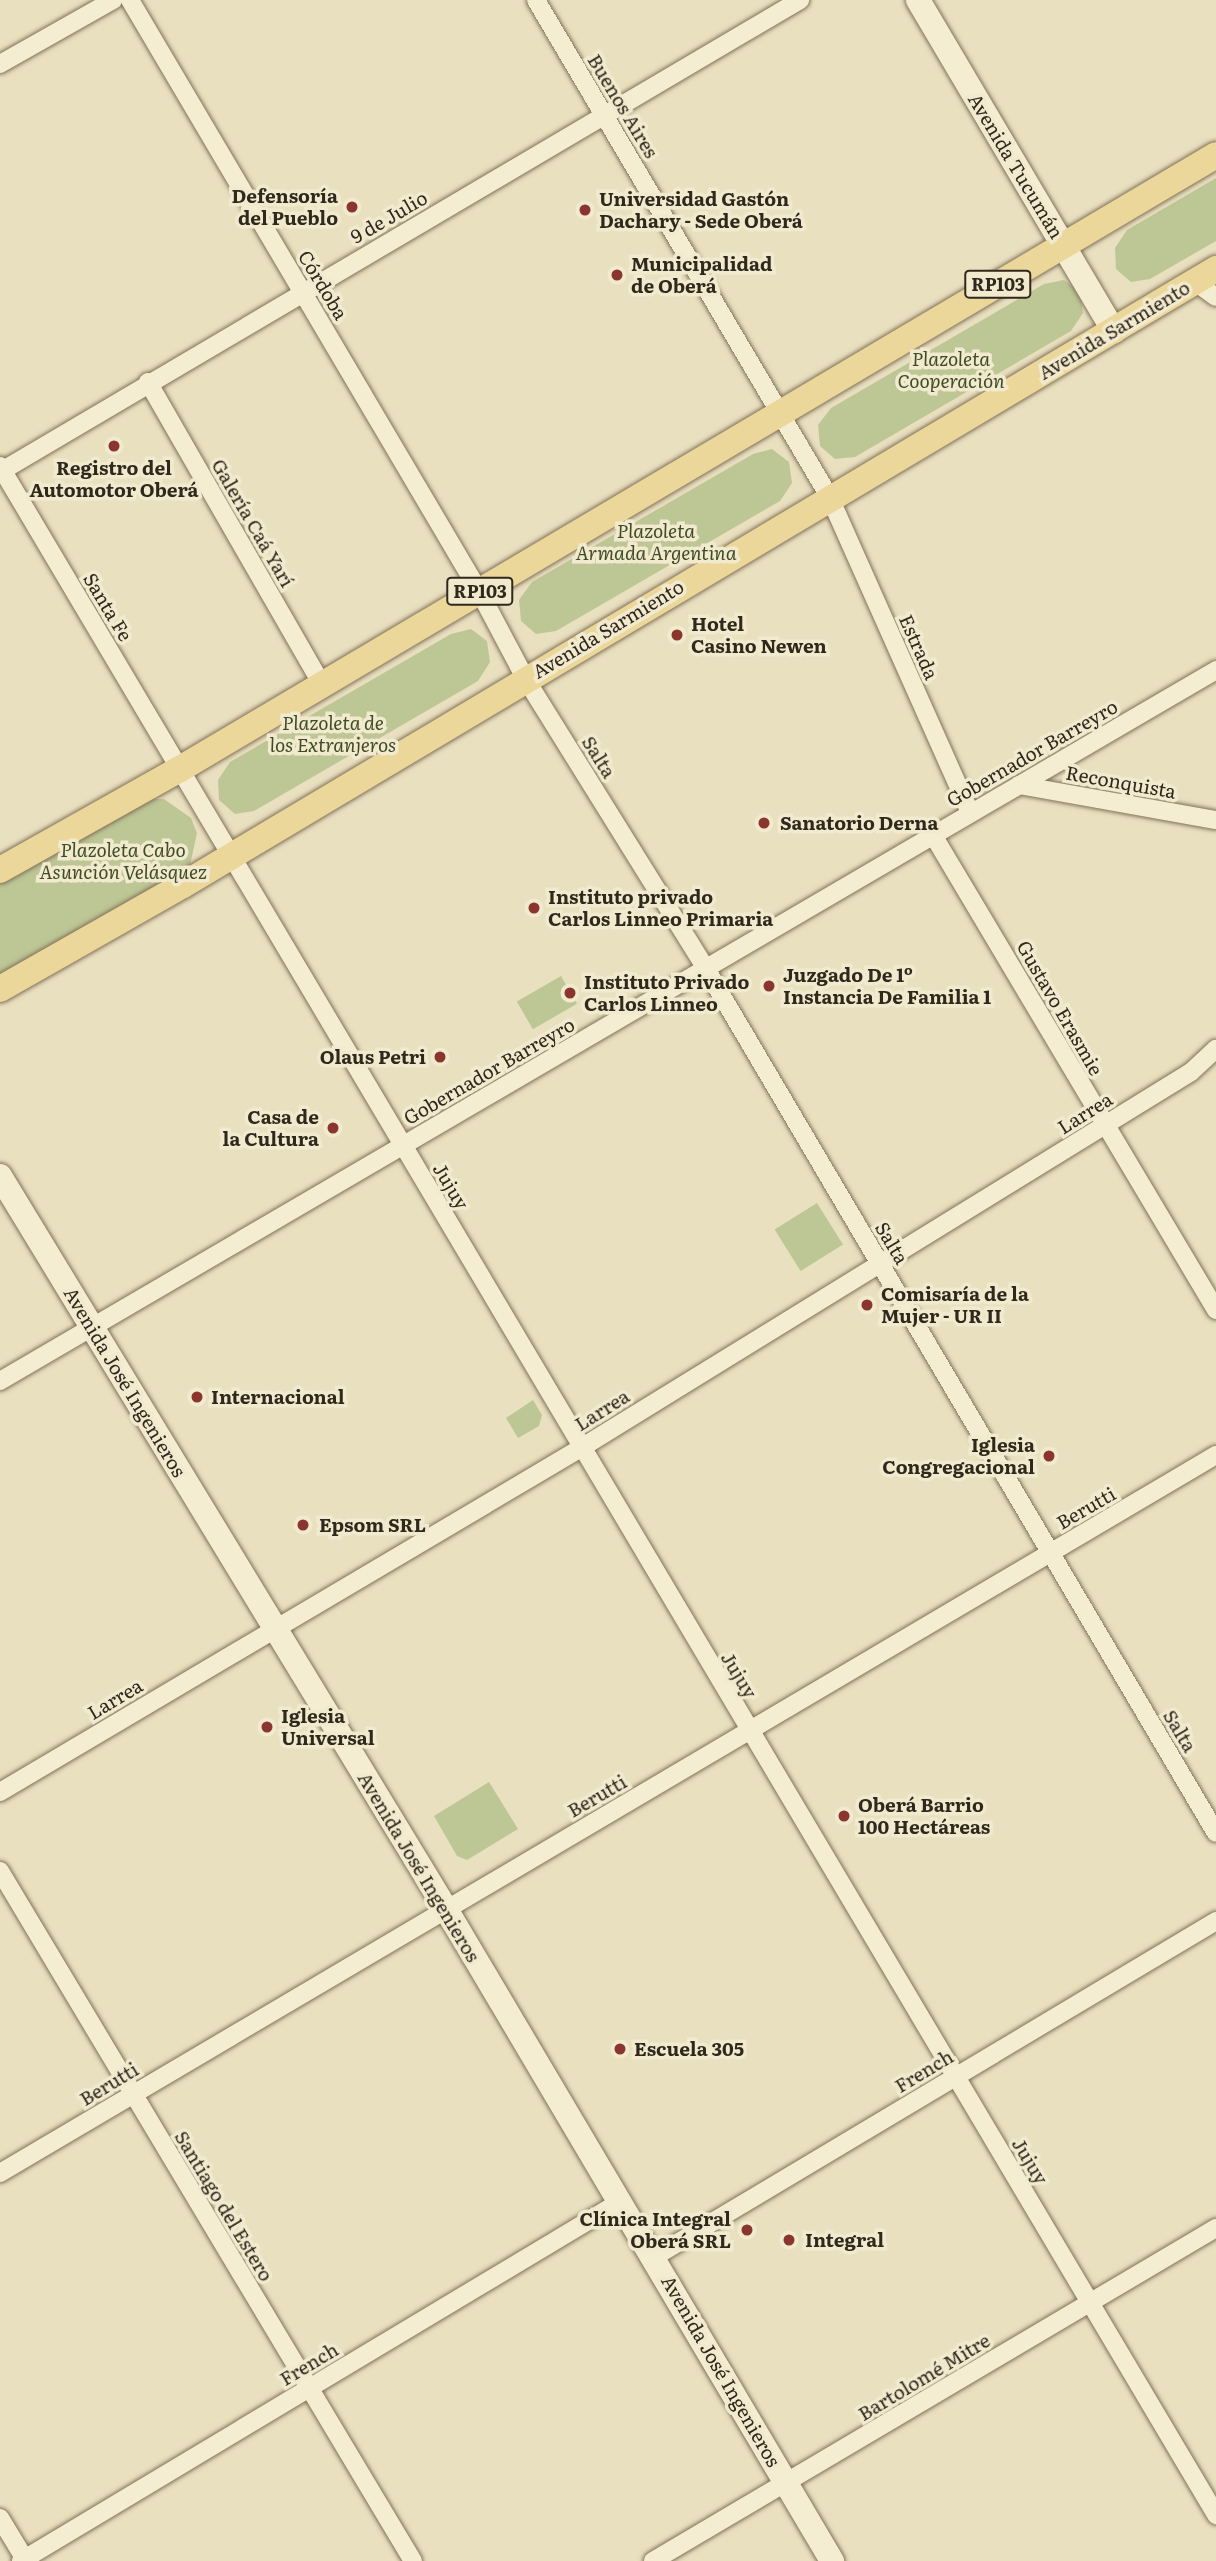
<!DOCTYPE html>
<meta charset="utf-8">
<style>
body{margin:0}
#map{position:relative;width:1216px;height:2561px;overflow:hidden;background:#e9e0bf;font-family:Literata,serif}
div>[style]{position:absolute}
[style*='--x']{left:calc(var(--x)*1px);top:calc(var(--y)*1px);width:calc(var(--w)*1px);rotate:calc(var(--a)*1deg)}
.green>*{inset:0;background:#bdc695;transform-origin:0 0}
.roads{filter:drop-shadow(0 0 2px #817159) drop-shadow(0 0 2px #817159)}
.street>*{height:18px;margin:-9px;padding:0 9px;transform-origin:9px;border-radius:9px;background:#f5edd2}
.secondary>*{height:24px;margin:-12px;padding:0 12px;transform-origin:12px;border-radius:12px;background:#f5edd2}
.primary>*{height:26px;margin:-13px;padding:0 13px;transform-origin:13px;border-radius:13px;background:#ebd799}
.dots>*{width:19px;height:19px;translate:-50% -50%;box-sizing:border-box;border:4px solid #f1eace;border-radius:50%}
span{translate:-50% -50%;white-space:nowrap;text-align:center;line-height:1.15;-webkit-text-stroke:7px #f1eace;paint-order:stroke}
.shield-label span{padding:2px 5px;background:#f1eace;border:2px solid;border-radius:5px;-webkit-text-stroke-width:0}
.shield-label{font-size:18px;color:#31281c;font-weight:700}
.street-label{font-size:19px;color:#31281c}
.poi-label{font-size:19px;color:#31281c;font-weight:700}
.right{translate:-100% -50%;text-align:right}
.left{translate:0 -50%;text-align:left}
.park-label{font-size:19px;color:#3f4c25;font-style:italic}
</style>
<div id="map">
<div class="green">
<div style="clip-path:polygon(1216px 178px,1216px 241px,1150px 279px,1131px 282px,1116px 269px,1115px 248px,1127px 230px)"></div>
<div style="clip-path:polygon(1064px 280px,1080px 292px,1083px 313px,1071px 331px,855px 457px,835px 459px,820px 446px,818px 425px,831px 408px,1044px 284px)"></div>
<div style="clip-path:polygon(772px 449px,789px 462px,792px 483px,780px 501px,556px 631px,536px 634px,521px 621px,519px 600px,532px 582px,753px 454px)"></div>
<div style="clip-path:polygon(471px 629px,487px 641px,490px 662px,478px 681px,254px 811px,235px 814px,219px 800px,218px 780px,230px 762px,451px 634px)"></div>
<div style="clip-path:polygon(147px 799px,164px 799px,191px 818px,197px 833px,190px 865px,178px 876px,0 980px,0 884px)"></div>
<div style="left:561px;top:976px;width:32px;height:51px;rotate:60deg"></div>
<div style="left:817px;top:1203px;width:49px;height:50px;rotate:58deg"></div>
<div style="clip-path:polygon(533px 1400px,542px 1415px,539px 1426px,518px 1438px,506px 1418px)"></div>
<div style="clip-path:polygon(489px 1782px,518px 1829px,467px 1860px,457px 1856px,434px 1816px)"></div>
</div>
<div class="roads">
<div class="street">
<div style="--x:130;--y:0;--w:686;--a:59.44"></div>
<div style="--x:479;--y:591;--w:98;--a:62.1"></div>
<div style="--x:525;--y:678;--w:343;--a:58.1"></div>
<div style="--x:706;--y:969;--w:1003;--a:59.45"></div>
<div style="--x:536;--y:0;--w:578;--a:59.44"></div>
<div style="--x:830;--y:498;--w:345;--a:66"></div>
<div style="--x:0;--y:64;--w:130;--a:-29.5"></div>
<div style="--x:1194;--y:281;--w:27;--a:36"></div>
<div style="--x:148;--y:382;--w:349;--a:60.1"></div>
<div style="--x:0;--y:466;--w:2383;--a:59.31"></div>
<div style="--x:0;--y:472;--w:929;--a:-30.54"></div>
<div style="--x:1019;--y:785;--w:200;--a:10.1"></div>
<div style="--x:933;--y:835;--w:553;--a:59.21"></div>
<div style="--x:0;--y:1381;--w:1409;--a:-30.31"></div>
<div style="--x:0;--y:1792;--w:675;--a:-30.63"></div>
<div style="--x:581;--y:1448;--w:717;--a:-31.65"></div>
<div style="--x:1191;--y:1072;--w:34;--a:-43"></div>
<div style="--x:0;--y:1871;--w:804;--a:59.1"></div>
<div style="--x:0;--y:2173;--w:1412;--a:-30.56"></div>
<div style="--x:654;--y:2257;--w:655;--a:-30.87"></div>
<div style="--x:0;--y:2518;--w:50;--a:58.8"></div>
<div style="--x:21;--y:2561;--w:696;--a:-30.95"></div>
<div style="--x:653;--y:2561;--w:654;--a:-30.6"></div>
</div>
<div class="secondary">
<div style="--x:918;--y:0;--w:385;--a:59.4"></div>
<div style="--x:0;--y:1176;--w:858;--a:58.68"></div>
<div style="--x:446;--y:1909;--w:758;--a:59.37"></div>
</div>
<div class="primary">
<div style="--x:0;--y:870;--w:206;--a:-29.3"></div>
<div style="--x:180;--y:769;--w:1204;--a:-30.65"></div>
<div style="--x:0;--y:989;--w:210;--a:-29.6"></div>
<div style="--x:183;--y:885;--w:1203;--a:-30.81"></div>
</div>
</div>
<div class="dots">
<div style="left:352px;top:207px;background:#8a352e"></div>
<div style="left:585px;top:210px;background:#8a352e"></div>
<div style="left:617px;top:275px;background:#8a352e"></div>
<div style="left:114px;top:446px;background:#8a352e"></div>
<div style="left:677px;top:635px;background:#8a352e"></div>
<div style="left:764px;top:823px;background:#8a352e"></div>
<div style="left:534px;top:908px;background:#8a352e"></div>
<div style="left:769px;top:986px;background:#8a352e"></div>
<div style="left:570px;top:993px;background:#8a352e"></div>
<div style="left:440px;top:1057px;background:#8a352e"></div>
<div style="left:333px;top:1128px;background:#8a352e"></div>
<div style="left:867px;top:1305px;background:#8a352e"></div>
<div style="left:197px;top:1397px;background:#8a352e"></div>
<div style="left:1049px;top:1456px;background:#8a352e"></div>
<div style="left:303px;top:1525px;background:#8a352e"></div>
<div style="left:267px;top:1727px;background:#8a352e"></div>
<div style="left:844px;top:1816px;background:#8a352e"></div>
<div style="left:620px;top:2049px;background:#8a352e"></div>
<div style="left:747px;top:2230px;background:#8a352e"></div>
<div style="left:789px;top:2240px;background:#8a352e"></div>
</div>
<div class="shield-label">
<span style="left:998px;top:284px">RP103</span>
<span style="left:480px;top:591px">RP103</span>
</div>
<div class="street-label">
<span style="left:623px;top:106px;rotate:59deg">Buenos Aires</span>
<span style="left:1016px;top:166px;rotate:59deg">Avenida Tucumán</span>
<span style="left:389px;top:217px;rotate:-30deg">9 de Julio</span>
<span style="left:323px;top:285px;rotate:59deg">Córdoba</span>
<span style="left:1114px;top:330px;rotate:-31deg">Avenida Sarmiento</span>
<span style="left:253px;top:523px;rotate:60deg">Galería Caá Yarí</span>
<span style="left:108px;top:607px;rotate:59deg">Santa Fe</span>
<span style="left:608px;top:629px;rotate:-31deg">Avenida Sarmiento</span>
<span style="left:919px;top:647px;rotate:66deg">Estrada</span>
<span style="left:1032px;top:753px;rotate:-30deg">Gobernador Barreyro</span>
<span style="left:599px;top:757px;rotate:58deg">Salta</span>
<span style="left:1121px;top:782px;rotate:10deg">Reconquista</span>
<span style="left:1060px;top:1008px;rotate:60deg">Gustavo Erasmie</span>
<span style="left:489px;top:1071px;rotate:-30deg">Gobernador Barreyro</span>
<span style="left:1085px;top:1113px;rotate:-32deg">Larrea</span>
<span style="left:451px;top:1186px;rotate:59deg">Jujuy</span>
<span style="left:892px;top:1243px;rotate:59deg">Salta</span>
<span style="left:125px;top:1382px;rotate:59deg">Avenida José Ingenieros</span>
<span style="left:602px;top:1410px;rotate:-32deg">Larrea</span>
<span style="left:1086px;top:1508px;rotate:-30deg">Berutti</span>
<span style="left:739px;top:1675px;rotate:59deg">Jujuy</span>
<span style="left:115px;top:1699px;rotate:-31deg">Larrea</span>
<span style="left:1180px;top:1731px;rotate:59deg">Salta</span>
<span style="left:597px;top:1796px;rotate:-30deg">Berutti</span>
<span style="left:419px;top:1867px;rotate:59deg">Avenida José Ingenieros</span>
<span style="left:924px;top:2071px;rotate:-31deg">French</span>
<span style="left:109px;top:2084px;rotate:-31deg">Berutti</span>
<span style="left:1030px;top:2161px;rotate:59deg">Jujuy</span>
<span style="left:224px;top:2206px;rotate:59deg">Santiago del Estero</span>
<span style="left:309px;top:2364px;rotate:-31deg">French</span>
<span style="left:721px;top:2371px;rotate:60deg">Avenida José Ingenieros</span>
<span style="left:924px;top:2377px;rotate:-31deg">Bartolomé Mitre</span>
</div>
<div class="poi-label">
<span class="right" style="left:338px;top:207px">Defensoría<br>del Pueblo</span>
<span class="left" style="left:599px;top:210px">Universidad Gastón<br>Dachary - Sede Oberá</span>
<span class="left" style="left:631px;top:275px">Municipalidad<br>de Oberá</span>
<span style="left:114px;top:479px">Registro del<br>Automotor Oberá</span>
<span class="left" style="left:691px;top:635px">Hotel<br>Casino Newen</span>
<span class="left" style="left:780px;top:823px">Sanatorio Derna</span>
<span class="left" style="left:548px;top:908px">Instituto privado<br>Carlos Linneo Primaria</span>
<span class="left" style="left:783px;top:986px">Juzgado De 1º<br>Instancia De Familia 1</span>
<span class="left" style="left:584px;top:993px">Instituto Privado<br>Carlos Linneo</span>
<span class="right" style="left:426px;top:1057px">Olaus Petri</span>
<span class="right" style="left:319px;top:1128px">Casa de<br>la Cultura</span>
<span class="left" style="left:881px;top:1305px">Comisaría de la<br>Mujer - UR II</span>
<span class="left" style="left:211px;top:1397px">Internacional</span>
<span class="right" style="left:1035px;top:1456px">Iglesia<br>Congregacional</span>
<span class="left" style="left:319px;top:1525px">Epsom SRL</span>
<span class="left" style="left:281px;top:1727px">Iglesia<br>Universal</span>
<span class="left" style="left:858px;top:1816px">Oberá Barrio<br>100 Hectáreas</span>
<span class="left" style="left:634px;top:2049px">Escuela 305</span>
<span class="right" style="left:731px;top:2230px">Clínica Integral<br>Oberá SRL</span>
<span class="left" style="left:805px;top:2240px">Integral</span>
</div>
<div class="park-label">
<span style="left:951px;top:370px">Plazoleta<br>Cooperación</span>
<span style="left:656px;top:542px">Plazoleta<br>Armada Argentina</span>
<span style="left:333px;top:734px">Plazoleta de<br>los Extranjeros</span>
<span style="left:123px;top:861px">Plazoleta Cabo<br>Asunción Velásquez</span>
</div>
</div>
